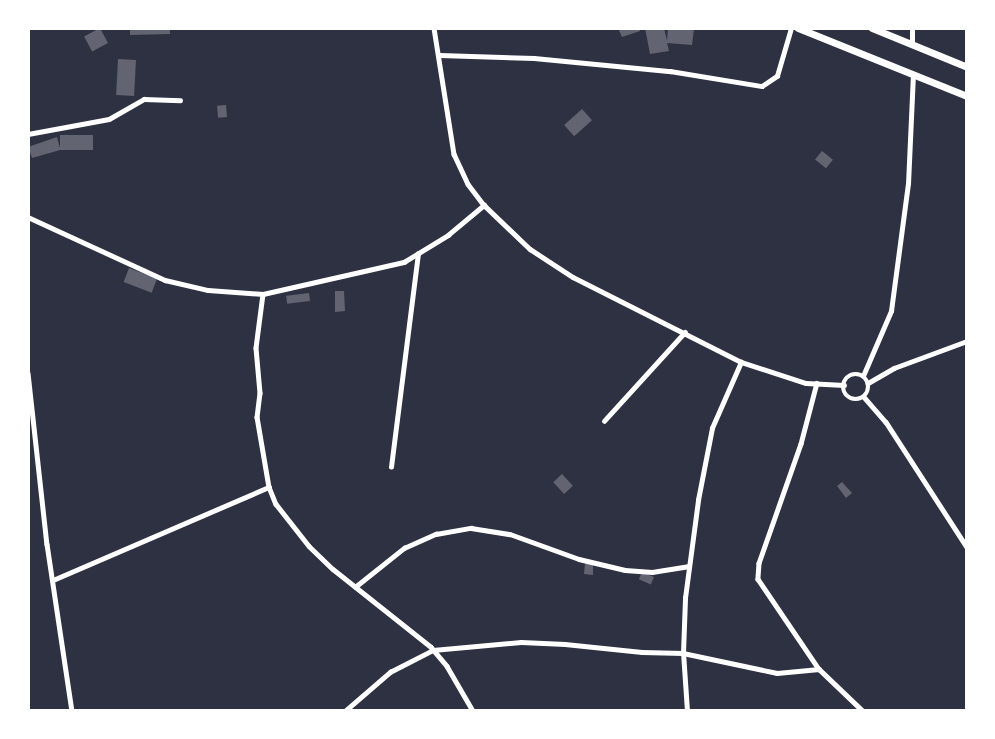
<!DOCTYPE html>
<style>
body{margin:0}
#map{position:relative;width:995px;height:739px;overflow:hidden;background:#2d3142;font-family:"Sofia Sans Condensed",sans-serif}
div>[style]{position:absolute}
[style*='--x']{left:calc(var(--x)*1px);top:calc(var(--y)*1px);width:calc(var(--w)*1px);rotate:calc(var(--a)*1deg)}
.building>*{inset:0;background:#626471;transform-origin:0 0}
.minor>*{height:4.5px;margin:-2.25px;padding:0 2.25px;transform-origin:2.25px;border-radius:2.25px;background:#fff}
.minor>.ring{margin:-2.25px;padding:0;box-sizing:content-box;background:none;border:4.5px solid #fff;border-radius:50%}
.secondary>*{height:7px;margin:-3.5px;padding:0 3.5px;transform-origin:3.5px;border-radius:3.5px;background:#fff}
span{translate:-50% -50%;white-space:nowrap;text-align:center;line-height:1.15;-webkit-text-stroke:7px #fff;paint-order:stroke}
.frame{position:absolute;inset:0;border:30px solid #fff;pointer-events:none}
</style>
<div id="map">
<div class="building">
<div style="left:100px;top:28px;width:17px;height:18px;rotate:62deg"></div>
<div style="clip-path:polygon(130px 28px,170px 28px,170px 34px,130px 35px)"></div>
<div style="clip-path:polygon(618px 28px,640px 28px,640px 31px,622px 37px)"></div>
<div style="clip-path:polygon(645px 28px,664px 28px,667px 41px,668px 28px,694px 29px,692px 45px,667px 43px,669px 51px,650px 54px)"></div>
<div style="left:118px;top:59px;width:18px;height:36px;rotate:3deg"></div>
<div style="left:226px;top:105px;width:12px;height:9px;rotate:85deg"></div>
<div style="left:582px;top:109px;width:15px;height:24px;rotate:48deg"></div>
<div style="clip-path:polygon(60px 135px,93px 135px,93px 150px,60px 150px,32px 158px,28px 147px,57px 137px,60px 148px)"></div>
<div style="left:822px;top:151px;width:14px;height:11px;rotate:39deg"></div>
<div style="left:129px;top:268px;width:30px;height:15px;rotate:21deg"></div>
<div style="clip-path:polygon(335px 291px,344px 291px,345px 311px,335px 312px)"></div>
<div style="left:309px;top:293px;width:8px;height:23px;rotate:83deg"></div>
<div style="left:562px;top:474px;width:16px;height:12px;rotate:47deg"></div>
<div style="clip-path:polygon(842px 482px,852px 493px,846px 498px,837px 486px)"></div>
<div style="clip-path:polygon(585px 563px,593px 563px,593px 575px,584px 574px)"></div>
<div style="left:642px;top:572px;width:13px;height:8px;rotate:23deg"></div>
</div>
<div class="minor">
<div style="--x:434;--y:28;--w:128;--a:81"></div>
<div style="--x:454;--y:154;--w:33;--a:65"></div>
<div style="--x:468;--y:184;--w:26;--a:53"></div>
<div style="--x:484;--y:205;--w:64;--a:43.7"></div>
<div style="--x:530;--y:249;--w:51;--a:33.1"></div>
<div style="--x:573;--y:277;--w:188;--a:26.8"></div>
<div style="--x:741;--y:362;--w:68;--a:17.9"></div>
<div style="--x:806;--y:383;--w:38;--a:3"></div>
<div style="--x:912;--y:43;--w:15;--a:-90"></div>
<div style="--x:440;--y:55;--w:94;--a:1.8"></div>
<div style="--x:534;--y:58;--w:137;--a:5.5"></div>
<div style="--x:670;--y:71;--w:93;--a:9.3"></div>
<div style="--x:762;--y:86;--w:18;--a:-34"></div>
<div style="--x:777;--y:76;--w:50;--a:-73.7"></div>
<div style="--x:28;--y:134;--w:82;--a:-10.5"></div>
<div style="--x:109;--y:119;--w:40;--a:-29.7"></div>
<div style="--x:144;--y:99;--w:36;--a:2"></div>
<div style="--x:28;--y:217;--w:151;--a:24.7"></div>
<div style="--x:165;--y:280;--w:44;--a:13.1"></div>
<div style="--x:208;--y:290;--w:55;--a:4.2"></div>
<div style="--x:263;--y:294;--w:145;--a:-12.8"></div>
<div style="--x:404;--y:262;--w:52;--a:-31.5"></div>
<div style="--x:448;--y:235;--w:47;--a:-39.8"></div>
<div style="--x:263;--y:294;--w:54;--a:97.4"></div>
<div style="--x:256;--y:348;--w:45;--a:84.9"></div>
<div style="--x:260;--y:393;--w:24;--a:97"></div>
<div style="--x:257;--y:417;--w:71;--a:80.3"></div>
<div style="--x:269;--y:487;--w:18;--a:68"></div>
<div style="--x:276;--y:504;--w:53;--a:51.8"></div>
<div style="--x:309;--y:546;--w:33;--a:44"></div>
<div style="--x:333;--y:569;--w:125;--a:38.5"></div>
<div style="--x:431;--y:647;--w:25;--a:50"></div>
<div style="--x:447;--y:666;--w:52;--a:60"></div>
<div style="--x:28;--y:373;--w:172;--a:83.7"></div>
<div style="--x:47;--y:544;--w:169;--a:81.5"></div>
<div class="ring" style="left:843px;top:374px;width:21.5px;height:21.5px"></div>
<div style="--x:863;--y:376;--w:71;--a:-66.7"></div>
<div style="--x:891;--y:311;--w:128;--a:-82.4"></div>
<div style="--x:908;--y:184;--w:110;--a:-87.4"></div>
<div style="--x:817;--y:383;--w:63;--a:104.7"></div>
<div style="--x:801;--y:444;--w:126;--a:109.4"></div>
<div style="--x:759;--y:563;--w:16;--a:94"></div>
<div style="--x:758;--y:579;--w:109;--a:55.9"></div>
<div style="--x:819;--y:669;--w:61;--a:43.7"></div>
<div style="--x:868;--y:383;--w:30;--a:-30"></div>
<div style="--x:894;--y:368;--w:78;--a:-20.3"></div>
<div style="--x:864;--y:397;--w:33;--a:49"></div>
<div style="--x:886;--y:422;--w:149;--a:57.1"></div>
<div style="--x:604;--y:421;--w:120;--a:-47.7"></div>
<div style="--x:391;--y:467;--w:215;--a:-82.8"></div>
<div style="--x:53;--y:580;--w:235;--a:-23.3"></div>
<div style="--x:355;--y:587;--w:63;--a:-38.5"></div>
<div style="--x:404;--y:548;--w:35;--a:-24"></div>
<div style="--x:436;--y:534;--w:36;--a:-10"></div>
<div style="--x:471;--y:528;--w:39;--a:9"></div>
<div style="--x:510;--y:534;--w:73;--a:19.9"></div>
<div style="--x:579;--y:559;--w:47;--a:13.4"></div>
<div style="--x:625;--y:570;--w:27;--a:4"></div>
<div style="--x:652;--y:572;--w:36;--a:-9"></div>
<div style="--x:345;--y:711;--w:60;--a:-40.9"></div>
<div style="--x:390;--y:672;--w:48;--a:-27.1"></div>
<div style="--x:433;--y:650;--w:88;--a:-5.2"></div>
<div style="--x:521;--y:642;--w:44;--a:2.6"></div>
<div style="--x:565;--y:644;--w:77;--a:5.9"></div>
<div style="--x:642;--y:652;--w:41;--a:1.4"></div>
<div style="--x:683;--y:653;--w:96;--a:12"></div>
<div style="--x:777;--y:673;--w:42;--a:-5.4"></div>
<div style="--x:687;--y:711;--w:58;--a:-93.9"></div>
<div style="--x:683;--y:653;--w:55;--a:-87.9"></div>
<div style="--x:685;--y:598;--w:99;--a:-82.4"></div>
<div style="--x:698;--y:500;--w:73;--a:-79"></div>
<div style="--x:712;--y:428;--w:72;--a:-66.3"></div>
</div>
<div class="secondary">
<div style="--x:798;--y:28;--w:182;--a:21.9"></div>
<div style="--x:872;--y:28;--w:103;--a:22.3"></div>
</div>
<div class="frame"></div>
</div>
